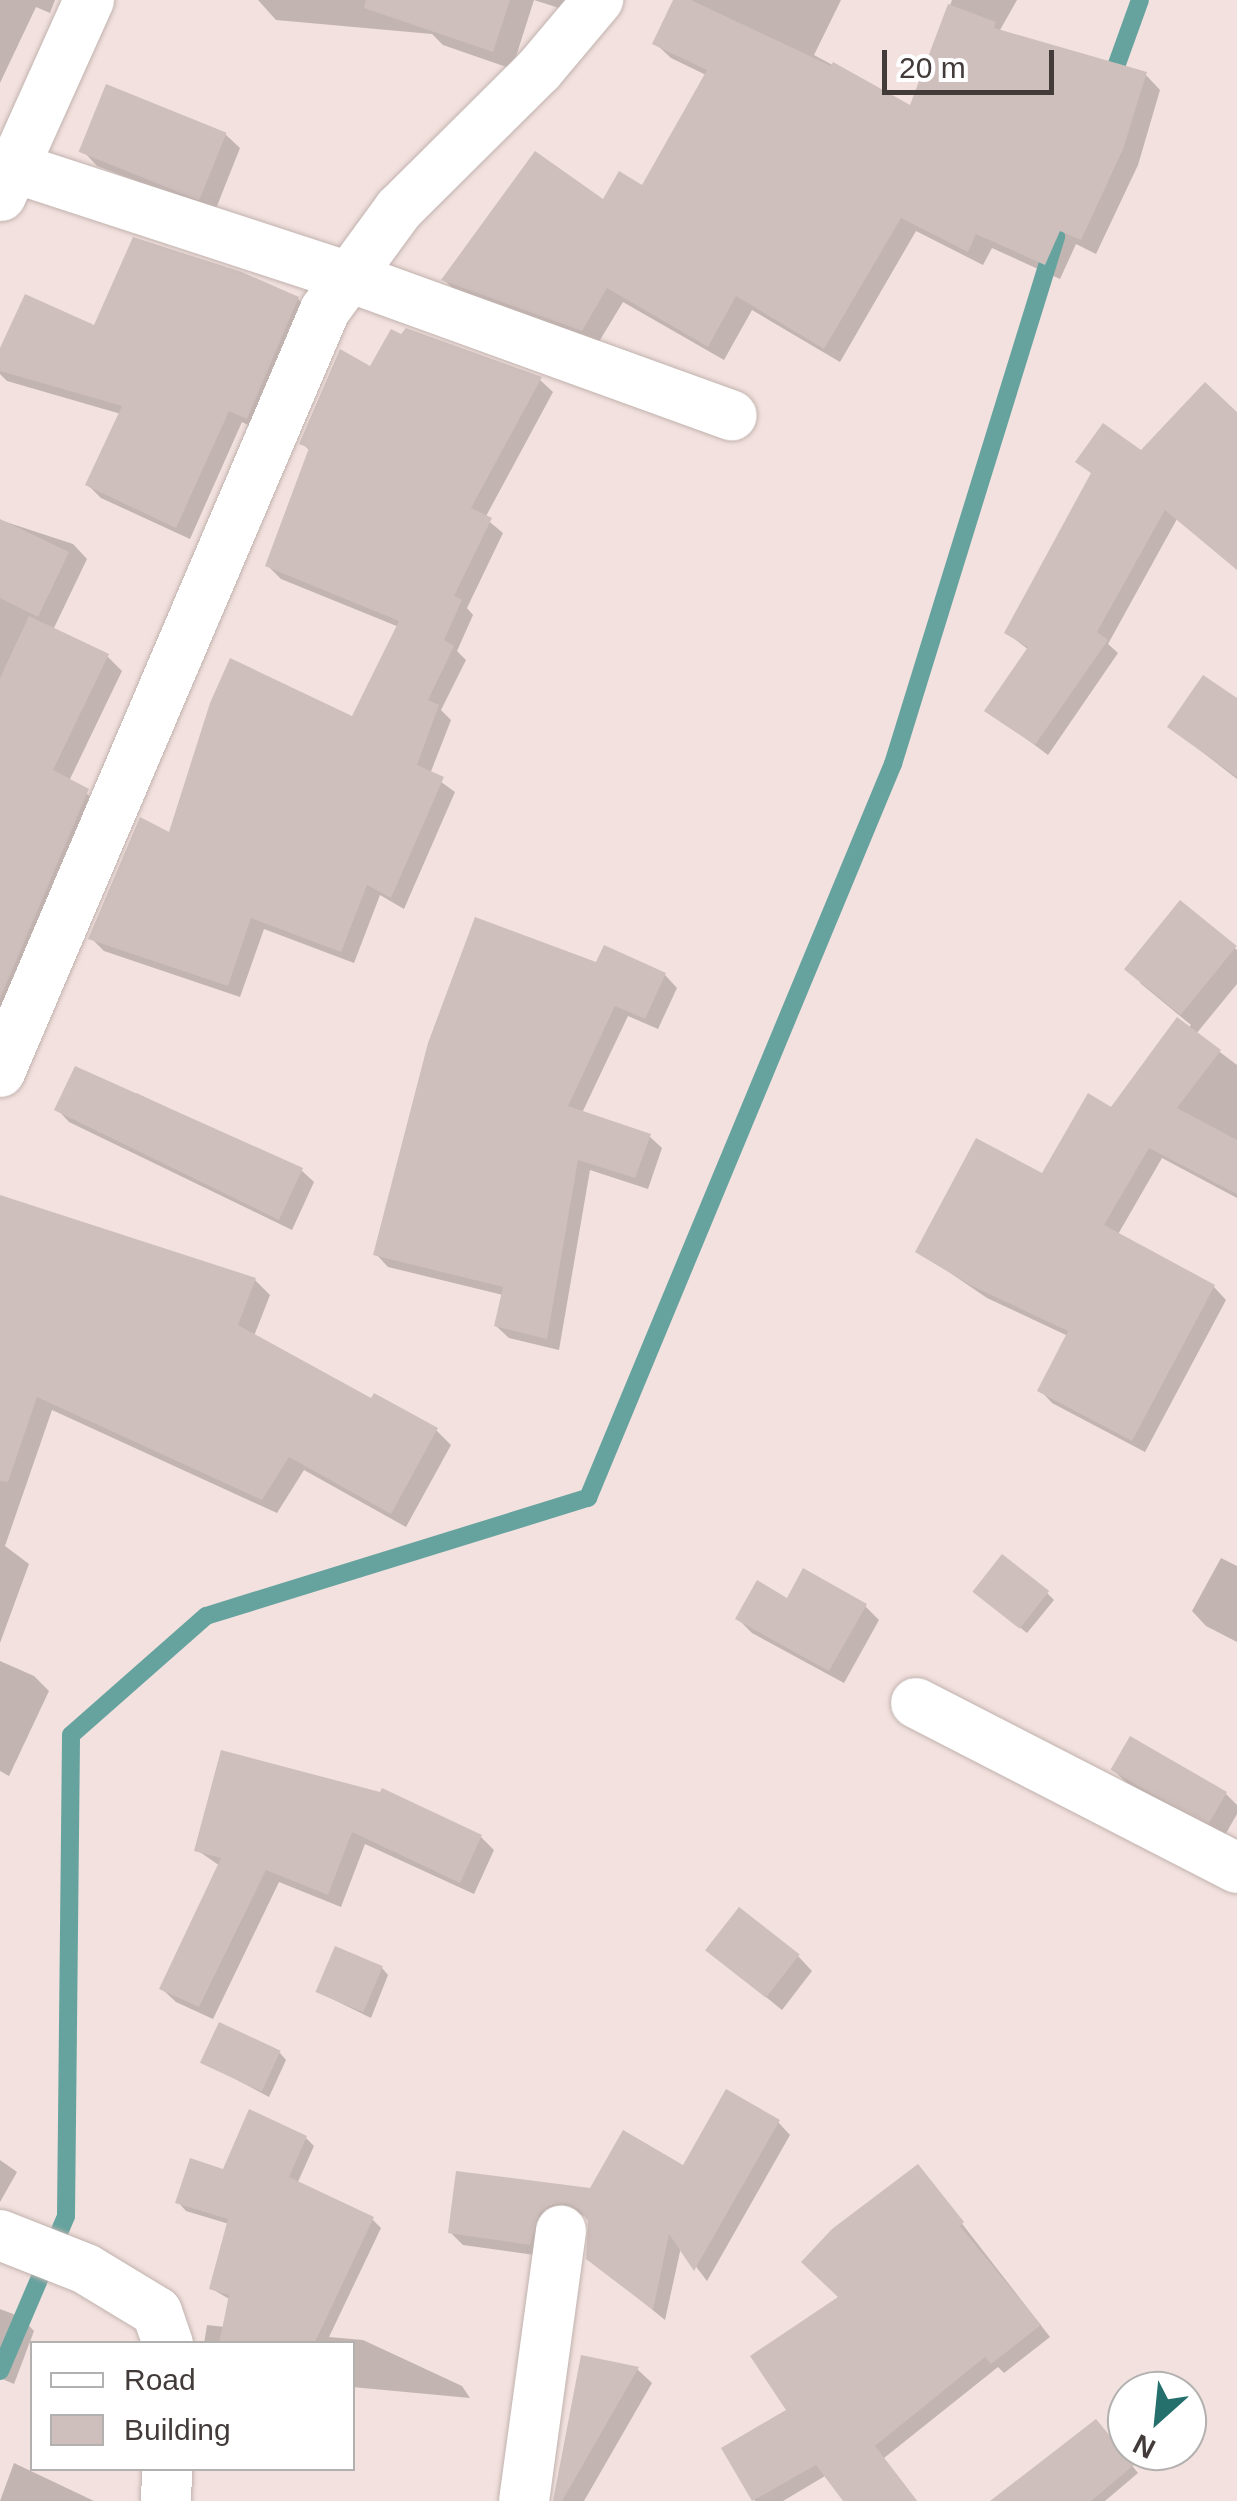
<!DOCTYPE html>
<style>
body{margin:0}
#map{position:relative;width:1237px;height:2501px;overflow:hidden;background:#f2e1de;font-family:Helvetica,sans-serif}
div>[style]{position:absolute}
[style*='--x']{left:calc(var(--x)*1px);top:calc(var(--y)*1px);width:calc(var(--w)*1px);rotate:calc(var(--a)*1deg)}
.shadow>*{inset:0;background:#0003}
.stream>*{height:18px;margin:-9px;padding:0 9px;transform-origin:9px;border-radius:9px;background:#66a39f}
.building>*{inset:0;background:#cebfbc;transform-origin:0 0}
.roads{filter:drop-shadow(0 0 2px #c1b2ae) drop-shadow(0 0 2px #c1b2ae)}
.minor>*{height:50px;margin:-25px;padding:0 25px;transform-origin:25px;border-radius:25px;background:#fff}
span{translate:-50% -50%;white-space:nowrap;text-align:center;line-height:1.15;-webkit-text-stroke:9px #fff;paint-order:stroke}
.legend{position:absolute;left:30px;top:2341px;width:325px;height:130px;box-sizing:border-box;background:#fff;border:2px solid #b3b1b0;margin:0;padding:12px 18px;list-style:none;font-size:30px;color:#423b3a}
.legend li{display:flex;align-items:center;gap:20px;height:50px}
.legend b{width:50px;border:2px solid #b3b1b0}
.north{position:absolute;left:1107px;top:2371px;width:100px;height:100px;box-sizing:border-box;background:#fff;border:2px solid #b3b1b0;border-radius:50%;rotate:207deg;font-size:28px;font-weight:700;line-height:40px;text-align:center;color:#423b3a}
.north::after{content:'';display:block;margin:auto;width:35px;height:45px;background:#25706c;clip-path:polygon(50% 0,100% 100%,50% 72%,0 100%)}
.scale{position:absolute;left:882px;top:50px;width:172px;height:45px;box-sizing:border-box;border:5px solid #423b3a;border-top:0;padding-left:12px;font-size:30px;line-height:35px;white-space:nowrap;color:#423b3a;-webkit-text-stroke:8px #fff;paint-order:stroke}
</style>
<div id="map">
<div class="shadow">
<div style="clip-path:polygon(0 0,55px 0,50px 13px,36px 7px,0 83px)"></div>
<div style="clip-path:polygon(258px 0,594px 0,581px 15px,534px 0,512px 69px,443px 45px,432px 34px,276px 20px)"></div>
<div style="clip-path:polygon(677px 0,841px 0,814px 55px,912px 108px,952px 0,1017px 0,1000px 30px,1145px 74px,1160px 90px,1138px 165px,1096px 254px,1076px 244px,1060px 279px,992px 248px,983px 265px,916px 231px,840px 362px,752px 310px,724px 360px,623px 302px,597px 345px,459px 294px,444px 280px,643px 188px,706px 75px,671px 58px,655px 43px)"></div>
<div style="clip-path:polygon(225px 134px,240px 148px,215px 211px,97px 166px,83px 151px)"></div>
<div style="clip-path:polygon(298px 299px,311px 313px,261px 431px,242px 422px,190px 539px,101px 498px,88px 485px,121px 414px,7px 381px,0 374px,0 354px,95px 328px)"></div>
<div style="clip-path:polygon(370px 370px,540px 380px,553px 392px,485px 518px,503px 533px,467px 608px,473px 615px,457px 651px,466px 660px,441px 710px,451px 720px,430px 774px,455px 792px,404px 909px,380px 895px,354px 963px,264px 929px,240px 997px,104px 951px,91px 938px,170px 836px,354px 719px,399px 627px,281px 579px,268px 566px,310px 451px,302px 443px)"></div>
<div style="clip-path:polygon(1237px 416px,1237px 569px,1177px 519px,1108px 644px,1118px 653px,1048px 755px,988px 710px,1029px 650px,1007px 633px,1093px 475px,1078px 461px,1141px 454px)"></div>
<div style="clip-path:polygon(0 520px,73px 544px,87px 559px,53px 630px,107px 656px,122px 671px,69px 781px,103px 806px,15px 1013px,0 1006px)"></div>
<div style="clip-path:polygon(1237px 702px,1237px 779px,1170px 727px)"></div>
<div style="clip-path:polygon(1181px 904px,1237px 950px,1237px 984px,1196px 1034px,1237px 1065px,1237px 1198px,1162px 1158px,1117px 1236px,1214px 1287px,1226px 1300px,1145px 1452px,1052px 1403px,1040px 1390px,1068px 1336px,987px 1298px,918px 1251px,1043px 1177px,1191px 1025px,1140px 983px)"></div>
<div style="clip-path:polygon(597px 965px,665px 975px,677px 988px,658px 1029px,628px 1016px,582px 1113px,649px 1136px,662px 1148px,648px 1189px,590px 1170px,559px 1350px,509px 1338px,496px 1326px,503px 1295px,388px 1267px,376px 1254px)"></div>
<div style="clip-path:polygon(136px 1093px,301px 1170px,314px 1182px,292px 1230px,69px 1122px,57px 1109px,133px 1098px)"></div>
<div style="clip-path:polygon(0 1227px,255px 1280px,270px 1295px,254px 1336px,372px 1402px,436px 1430px,451px 1445px,406px 1527px,304px 1470px,277px 1513px,52px 1410px,5px 1546px,29px 1564px,0 1643px)"></div>
<div style="clip-path:polygon(1221px 1558px,1237px 1566px,1237px 1642px,1206px 1626px,1192px 1611px)"></div>
<div style="clip-path:polygon(1047px 1593px,1054px 1600px,1027px 1633px,982px 1597px)"></div>
<div style="clip-path:polygon(865px 1606px,879px 1620px,844px 1683px,752px 1633px,738px 1619px)"></div>
<div style="clip-path:polygon(0 1661px,34px 1676px,49px 1691px,9px 1776px,0 1771px)"></div>
<div style="clip-path:polygon(223px 1753px,481px 1837px,494px 1850px,474px 1894px,365px 1844px,341px 1907px,279px 1882px,213px 2019px,176px 2002px,162px 1989px,220px 1866px,197px 1850px)"></div>
<div style="clip-path:polygon(1113px 1770px,1226px 1794px,1237px 1805px,1237px 1814px,1225px 1835px,1128px 1784px)"></div>
<div style="clip-path:polygon(708px 1950px,798px 1956px,812px 1971px,782px 2010px)"></div>
<div style="clip-path:polygon(382px 1968px,388px 1975px,371px 2018px,318px 1992px)"></div>
<div style="clip-path:polygon(280px 2053px,286px 2060px,269px 2097px,203px 2062px)"></div>
<div style="clip-path:polygon(778px 2122px,790px 2135px,707px 2281px,681px 2247px,665px 2320px,589px 2258px,588px 2218px,580px 2214px,564px 2216px,542px 2256px,463px 2245px,450px 2232px,684px 2168px)"></div>
<div style="clip-path:polygon(306px 2138px,314px 2146px,297px 2184px,372px 2219px,381px 2228px,329px 2337px,363px 2340px,462px 2386px,470px 2398px,352px 2387px,352px 2344px,204px 2344px,207px 2325px,225px 2327px,231px 2300px,212px 2289px,229px 2224px,186px 2211px,178px 2202px,224px 2172px)"></div>
<div style="clip-path:polygon(0 2160px,17px 2172px,0 2202px)"></div>
<div style="clip-path:polygon(918px 2167px,1050px 2337px,1004px 2373px,998px 2367px,884px 2458px,917px 2501px,846px 2501px,825px 2476px,783px 2501px,755px 2501px,725px 2449px,789px 2411px,842px 2298px)"></div>
<div style="clip-path:polygon(0 2309px,21px 2317px,34px 2331px,14px 2384px,0 2378px)"></div>
<div style="clip-path:polygon(637px 2369px,652px 2383px,584px 2501px,556px 2501px)"></div>
<div style="clip-path:polygon(1102px 2429px,1138px 2473px,1105px 2501px,994px 2501px)"></div>
<div style="clip-path:polygon(14px 2463px,94px 2501px,0 2501px)"></div>
</div>
<div class="stream">
<div style="--x:1109;--y:86;--w:91;--a:-70.2"></div>
<div style="--x:0;--y:2371;--w:168;--a:-66.9"></div>
<div style="--x:66;--y:2216;--w:481;--a:-89.4"></div>
<div style="--x:71;--y:1735;--w:180;--a:-41.4"></div>
<div style="--x:206;--y:1616;--w:400;--a:-17.2"></div>
<div style="--x:588;--y:1498;--w:795;--a:-67.44"></div>
<div style="--x:893;--y:764;--w:552;--a:-72.81"></div>
</div>
<div class="building">
<div style="clip-path:polygon(366px 0,510px 0,493px 52px,364px 8px)"></div>
<div style="clip-path:polygon(673px 0,691px 0,831px 66px,833px 62px,910px 105px,948px 4px,996px 22px,994px 28px,1147px 72px,1123px 149px,1081px 240px,1060px 231px,1045px 265px,976px 234px,968px 252px,901px 218px,824px 349px,736px 296px,708px 347px,607px 288px,582px 331px,441px 280px,535px 151px,603px 199px,619px 171px,642px 185px,707px 70px,652px 44px)"></div>
<div style="left:106px;top:84px;width:130px;height:73px;rotate:22deg"></div>
<div style="clip-path:polygon(133px 237px,242px 272px,299px 297px,247px 419px,229px 411px,176px 528px,85px 485px,122px 406px,0 371px,0 348px,25px 294px,94px 325px)"></div>
<div style="clip-path:polygon(406px 328px,542px 377px,471px 508px,492px 518px,454px 596px,462px 600px,444px 640px,454px 646px,428px 700px,439px 705px,417px 765px,444px 777px,391px 898px,367px 885px,341px 952px,251px 918px,228px 986px,88px 939px,140px 817px,169px 832px,210px 703px,230px 658px,352px 716px,399px 621px,265px 566px,309px 448px,299px 444px,340px 349px,370px 366px,391px 329px,401px 334px)"></div>
<div style="clip-path:polygon(1205px 382px,1237px 412px,1237px 570px,1165px 510px,1097px 632px,1108px 640px,1035px 745px,984px 711px,1028px 647px,1004px 633px,1091px 473px,1075px 462px,1103px 423px,1141px 450px)"></div>
<div style="clip-path:polygon(0 519px,69px 552px,38px 617px,0 598px)"></div>
<div style="clip-path:polygon(29px 616px,109px 654px,53px 770px,89px 789px,0 999px,0 678px)"></div>
<div style="clip-path:polygon(1203px 675px,1237px 698px,1237px 777px,1167px 727px)"></div>
<div style="left:1180px;top:900px;width:73px;height:89px;rotate:39deg"></div>
<div style="clip-path:polygon(475px 917px,596px 962px,604px 945px,666px 973px,645px 1019px,615px 1006px,568px 1106px,651px 1134px,635px 1178px,578px 1160px,547px 1339px,494px 1326px,503px 1287px,373px 1255px,428px 1043px)"></div>
<div style="clip-path:polygon(1177px 1017px,1221px 1050px,1177px 1108px,1237px 1140px,1237px 1194px,1149px 1148px,1104px 1225px,1215px 1285px,1132px 1441px,1037px 1391px,1068px 1331px,972px 1286px,915px 1252px,976px 1138px,1042px 1173px,1088px 1093px,1111px 1107px)"></div>
<div style="clip-path:polygon(75px 1066px,303px 1168px,279px 1220px,54px 1110px)"></div>
<div style="clip-path:polygon(0 1195px,256px 1278px,238px 1325px,371px 1398px,374px 1393px,438px 1428px,391px 1514px,289px 1457px,262px 1500px,37px 1397px,8px 1482px,0 1481px)"></div>
<div style="left:1002px;top:1554px;width:60px;height:48px;rotate:38deg"></div>
<div style="clip-path:polygon(803px 1568px,867px 1604px,829px 1671px,735px 1619px,757px 1580px,787px 1598px)"></div>
<div style="left:1130px;top:1736px;width:112px;height:39px;rotate:30deg"></div>
<div style="clip-path:polygon(221px 1750px,380px 1792px,382px 1788px,482px 1835px,460px 1883px,352px 1832px,328px 1895px,266px 1870px,199px 2007px,159px 1989px,221px 1858px,194px 1851px)"></div>
<div style="left:739px;top:1907px;width:77px;height:55px;rotate:38deg"></div>
<div style="left:335px;top:1946px;width:52px;height:50px;rotate:23deg"></div>
<div style="left:219px;top:2022px;width:68px;height:45px;rotate:25deg"></div>
<div style="clip-path:polygon(726px 2089px,780px 2120px,694px 2271px,669px 2234px,653px 2310px,586px 2259px,588px 2221px,579px 2209px,566px 2203px,551px 2204px,539px 2213px,530px 2245px,448px 2233px,456px 2171px,590px 2188px,623px 2130px,683px 2165px)"></div>
<div style="clip-path:polygon(249px 2109px,307px 2136px,289px 2177px,374px 2217px,314px 2344px,219px 2344px,229px 2295px,209px 2289px,228px 2219px,175px 2203px,190px 2158px,223px 2169px)"></div>
<div style="clip-path:polygon(918px 2164px,964px 2222px,960px 2226px,1041px 2325px,991px 2364px,985px 2357px,875px 2446px,917px 2501px,843px 2501px,816px 2465px,752px 2501px,721px 2448px,786px 2410px,750px 2356px,838px 2297px,801px 2262px,832px 2229px)"></div>
<div style="clip-path:polygon(581px 2355px,639px 2367px,562px 2501px,553px 2501px)"></div>
<div style="clip-path:polygon(1096px 2419px,1134px 2465px,1091px 2501px,990px 2501px)"></div>
</div>
<div class="roads">
<div class="minor">
<div style="--x:0;--y:163;--w:367;--a:18.1"></div>
<div style="--x:349;--y:277;--w:407;--a:19.9"></div>
<div style="--x:1;--y:196;--w:215;--a:-65.8"></div>
<div style="--x:0;--y:1072;--w:828;--a:-66.9"></div>
<div style="--x:325;--y:310;--w:125;--a:-53.8"></div>
<div style="--x:399;--y:209;--w:197;--a:-44.8"></div>
<div style="--x:539;--y:70;--w:92;--a:-49.9"></div>
<div style="--x:916;--y:1703;--w:361;--a:27.2"></div>
<div style="--x:0;--y:2235;--w:92;--a:21.6"></div>
<div style="--x:86;--y:2269;--w:83;--a:31.2"></div>
<div style="--x:157;--y:2312;--w:34;--a:71"></div>
<div style="--x:166;--y:2501;--w:33;--a:-88"></div>
<div style="--x:524;--y:2501;--w:273;--a:-82.2"></div>
</div>
</div>
<ul class="legend">
<li><b style="height:12px;background:#fff"></b>Road</li>
<li><b style="height:28px;background:#cebfbc"></b>Building</li>
</ul>
<div class="north">N</div>
<div class="scale">20 m</div>
</div>
